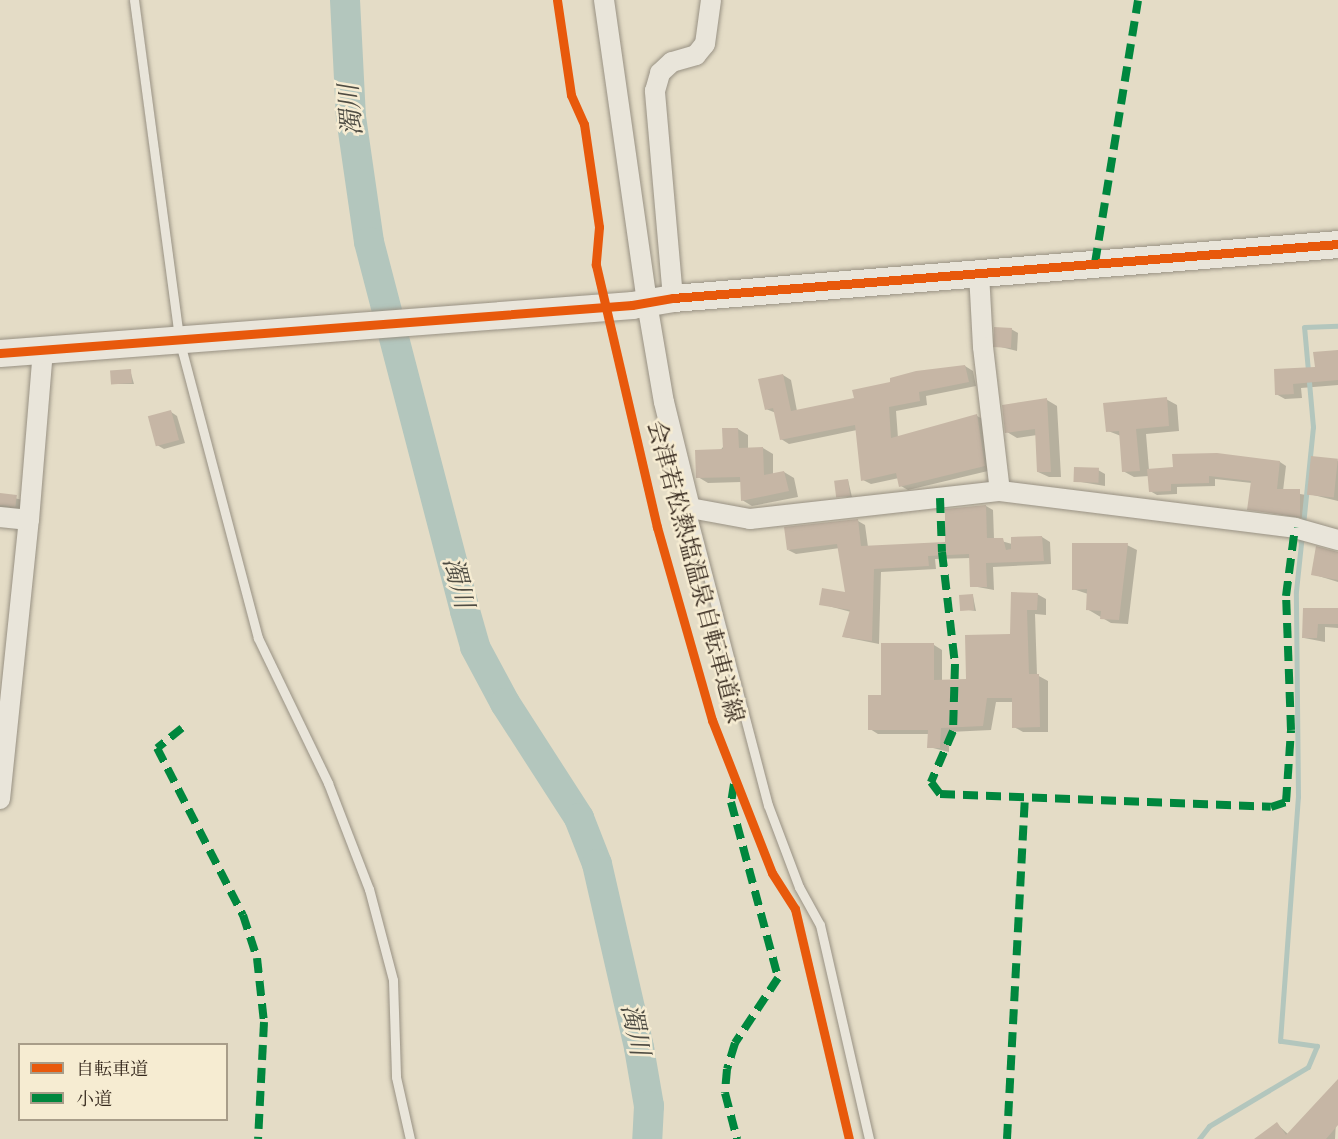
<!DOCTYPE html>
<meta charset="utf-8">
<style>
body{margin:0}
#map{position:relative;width:1338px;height:1139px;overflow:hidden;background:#e4dcc6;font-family:"IM FELL English","Noto Serif JP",serif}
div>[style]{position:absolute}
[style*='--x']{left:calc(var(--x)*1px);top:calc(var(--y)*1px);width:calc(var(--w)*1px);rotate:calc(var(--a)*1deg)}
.shadow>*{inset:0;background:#0003}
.stream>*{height:5px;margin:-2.5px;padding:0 2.5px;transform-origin:2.5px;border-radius:2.5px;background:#b3c6bd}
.river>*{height:30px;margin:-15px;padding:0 15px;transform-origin:15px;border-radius:15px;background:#b3c6bd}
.building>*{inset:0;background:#c6b6a5;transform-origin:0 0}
.roads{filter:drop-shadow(0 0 2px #989183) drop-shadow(0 0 2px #989183)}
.lane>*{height:9px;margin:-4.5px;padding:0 4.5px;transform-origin:4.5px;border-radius:4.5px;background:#e9e5da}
.street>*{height:20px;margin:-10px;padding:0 10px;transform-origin:10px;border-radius:10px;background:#e9e5da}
.secondary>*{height:27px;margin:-13.5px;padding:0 13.5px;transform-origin:13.5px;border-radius:13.5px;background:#e9e5da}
.quiet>*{height:8px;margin-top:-4px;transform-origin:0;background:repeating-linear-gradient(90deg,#00873e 0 15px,transparent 0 23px)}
.cycleway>*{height:9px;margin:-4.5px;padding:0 4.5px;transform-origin:4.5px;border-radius:4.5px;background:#e8590c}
span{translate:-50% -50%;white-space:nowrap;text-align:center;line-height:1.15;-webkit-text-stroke:5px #f6ecd2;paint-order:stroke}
.street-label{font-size:24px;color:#34271c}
.water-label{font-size:26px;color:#4e4c43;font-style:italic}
.legend{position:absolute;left:18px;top:1043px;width:210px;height:78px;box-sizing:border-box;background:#f6ecd2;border:2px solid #a89d89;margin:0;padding:8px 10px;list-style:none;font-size:18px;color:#34271c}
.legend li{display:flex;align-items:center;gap:12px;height:30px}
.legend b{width:30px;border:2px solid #a89d89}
</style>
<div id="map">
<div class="shadow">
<div style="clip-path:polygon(1011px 329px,1018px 333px,1017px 351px,997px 346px)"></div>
<div style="clip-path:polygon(1338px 351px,1338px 385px,1301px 388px,1302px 398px,1285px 399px,1276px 394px)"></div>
<div style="clip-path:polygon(965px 366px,973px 371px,976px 386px,926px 396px,927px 405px,896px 411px,898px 438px,977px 416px,985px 420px,992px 470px,908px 490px,901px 486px,899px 478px,871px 484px,863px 480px,857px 430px,789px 444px,781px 439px,776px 413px,766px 409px,783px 375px,791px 380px,797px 411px,855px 399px)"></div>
<div style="clip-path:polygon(130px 370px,134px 384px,112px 384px)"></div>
<div style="clip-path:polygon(1166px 399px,1177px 405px,1179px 431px,1146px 434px,1149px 470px,1280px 462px,1286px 466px,1283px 491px,1306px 495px,1306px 519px,1249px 509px,1252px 483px,1215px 479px,1215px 486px,1177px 487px,1177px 494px,1157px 495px,1150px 491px,1149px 476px,1134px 477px,1123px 471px,1121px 436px,1108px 431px)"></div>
<div style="clip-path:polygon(1047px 400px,1057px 406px,1061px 477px,1049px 477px,1038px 472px,1037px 435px,1017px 438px,1007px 432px)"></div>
<div style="clip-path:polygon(171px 412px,177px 416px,185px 443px,164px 449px,157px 445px)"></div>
<div style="clip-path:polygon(738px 429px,748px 435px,748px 449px,763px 448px,773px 454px,773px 475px,784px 472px,794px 478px,798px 497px,752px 506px,742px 500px,741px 482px,708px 483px,698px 477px)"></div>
<div style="clip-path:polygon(1338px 460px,1338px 501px,1309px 494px)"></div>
<div style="clip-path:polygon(1098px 470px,1105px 474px,1105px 486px,1075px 481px)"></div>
<div style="clip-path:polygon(848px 480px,852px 497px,837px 496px)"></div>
<div style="clip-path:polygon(0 495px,23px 500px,22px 510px,0 509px)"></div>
<div style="clip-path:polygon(986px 506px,993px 510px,994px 539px,1012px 544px,1042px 537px,1050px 542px,1051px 564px,993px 567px,994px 590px,972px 586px,971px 558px,935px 559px,936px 569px,881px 572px,879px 644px,844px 637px,851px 612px,821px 604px,847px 593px,840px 548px,796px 554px,788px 550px,858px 521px,865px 525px,868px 547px,946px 543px,947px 511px)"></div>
<div style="clip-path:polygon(1127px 545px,1137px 550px,1128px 624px,1111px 623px,1087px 609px,1088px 594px,1073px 589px)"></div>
<div style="clip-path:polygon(1338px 555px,1338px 582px,1312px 574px)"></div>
<div style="clip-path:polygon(1013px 594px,1037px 594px,1046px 599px,1046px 615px,1035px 614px,1037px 675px,1048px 681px,1048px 732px,1023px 732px,1014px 727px,1013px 702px,996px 702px,991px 730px,949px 732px,949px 752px,929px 747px,929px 734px,878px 734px,870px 729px,882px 697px,934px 645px,942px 650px,942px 681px,968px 681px,1012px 636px)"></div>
<div style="clip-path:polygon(973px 596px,976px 611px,961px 609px)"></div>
<div style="clip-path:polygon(1338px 605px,1338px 628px,1325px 627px,1325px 642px,1304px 638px,1304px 609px,1338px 609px)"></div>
<div style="clip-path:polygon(1338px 1089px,1335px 1139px,1262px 1139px,1277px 1124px,1289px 1135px)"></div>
</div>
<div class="stream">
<div style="--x:1303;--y:525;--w:99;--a:-84.2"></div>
<div style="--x:1313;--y:427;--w:100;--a:-95.1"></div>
<div style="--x:1304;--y:327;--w:34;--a:-2"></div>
<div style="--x:1199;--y:1139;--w:16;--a:-52"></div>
<div style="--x:1209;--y:1126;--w:115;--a:-30.8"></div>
<div style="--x:1308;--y:1067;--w:23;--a:-67"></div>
<div style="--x:1317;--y:1046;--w:37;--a:-172"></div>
<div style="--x:1280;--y:1041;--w:245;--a:-85.8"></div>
<div style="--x:1298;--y:797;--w:206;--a:-90.6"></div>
<div style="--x:1296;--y:591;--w:57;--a:-84"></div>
</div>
<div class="river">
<div style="--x:345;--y:0;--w:117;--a:87.1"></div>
<div style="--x:351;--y:117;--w:126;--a:81.8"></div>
<div style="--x:369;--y:242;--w:381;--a:75.4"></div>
<div style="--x:465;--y:611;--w:37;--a:74"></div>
<div style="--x:475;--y:647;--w:64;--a:61.8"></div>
<div style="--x:505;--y:703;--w:137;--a:57.2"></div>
<div style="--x:579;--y:818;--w:49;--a:68.6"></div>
<div style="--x:597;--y:864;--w:189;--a:77.1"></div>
<div style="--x:639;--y:1048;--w:59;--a:80.2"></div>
<div style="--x:649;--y:1106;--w:33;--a:93"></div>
</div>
<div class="building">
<div style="left:994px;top:327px;width:18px;height:20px;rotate:3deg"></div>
<div style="clip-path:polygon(1338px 350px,1338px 380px,1293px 384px,1294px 394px,1275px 395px,1274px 369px,1315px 367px,1313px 352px)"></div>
<div style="clip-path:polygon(965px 365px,969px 382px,919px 392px,920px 401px,889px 407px,891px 438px,977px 414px,985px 466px,899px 487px,896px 473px,861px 481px,855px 425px,780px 440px,773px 408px,765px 410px,758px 379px,783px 374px,791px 411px,854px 398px,852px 390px,890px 382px,890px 378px,916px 371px)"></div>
<div style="left:131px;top:369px;width:14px;height:21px;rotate:86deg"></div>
<div style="clip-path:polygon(1167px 397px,1169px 426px,1136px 429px,1140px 471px,1122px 472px,1119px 431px,1106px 432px,1103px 403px)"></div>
<div style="clip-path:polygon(1047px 398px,1051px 472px,1037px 472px,1035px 429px,1005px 433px,1002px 405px)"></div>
<div style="left:171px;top:410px;width:31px;height:24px;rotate:75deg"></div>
<div style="clip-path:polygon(722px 428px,738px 428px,739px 448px,763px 447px,764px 475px,784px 471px,789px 491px,741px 501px,740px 477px,696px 478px,695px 450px,723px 449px)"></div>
<div style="clip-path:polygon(1217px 453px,1280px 461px,1277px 489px,1300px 489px,1300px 517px,1247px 510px,1251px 481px,1209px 476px,1209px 483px,1171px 484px,1171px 491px,1149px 492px,1147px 469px,1173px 467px,1172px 454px)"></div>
<div style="left:1311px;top:456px;width:27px;height:39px;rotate:6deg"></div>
<div style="left:1074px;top:467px;width:25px;height:15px;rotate:2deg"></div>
<div style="left:848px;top:479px;width:17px;height:14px;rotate:83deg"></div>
<div style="left:0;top:493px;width:17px;height:12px;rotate:7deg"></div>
<div style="clip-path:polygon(986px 505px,987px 538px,1003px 538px,1006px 550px,1011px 549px,1011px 537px,1042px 536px,1044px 561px,986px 563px,987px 587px,970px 587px,969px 554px,928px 556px,929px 566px,874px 569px,872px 641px,842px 637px,850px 610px,819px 605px,822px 588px,845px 592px,837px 544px,787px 550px,784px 527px,858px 519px,861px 546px,945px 542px,945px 509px)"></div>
<div style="clip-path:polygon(1072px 543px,1128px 543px,1119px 620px,1100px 619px,1101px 611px,1086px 610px,1087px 589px,1072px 590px)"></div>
<div style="clip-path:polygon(1316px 546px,1338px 552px,1338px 580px,1311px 575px)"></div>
<div style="clip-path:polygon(1011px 592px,1038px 593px,1037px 610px,1027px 610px,1029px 674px,1039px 674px,1040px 727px,1012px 728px,1012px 698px,987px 698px,983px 726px,941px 728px,940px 748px,927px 748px,928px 730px,868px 730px,868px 695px,881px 695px,881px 643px,934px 643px,934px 680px,966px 679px,965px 635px,1010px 634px)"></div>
<div style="left:973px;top:594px;width:16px;height:14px;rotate:86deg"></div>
<div style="clip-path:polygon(1303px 608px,1338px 608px,1338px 624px,1318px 624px,1317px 638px,1302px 638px)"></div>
<div style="clip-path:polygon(1338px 1079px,1338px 1125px,1326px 1139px,1254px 1139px,1277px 1122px,1286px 1135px)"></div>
</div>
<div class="roads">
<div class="lane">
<div style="--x:134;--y:0;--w:342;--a:82.4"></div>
<div style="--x:179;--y:339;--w:309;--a:75.2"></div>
<div style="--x:258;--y:638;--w:161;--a:64.2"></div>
<div style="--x:328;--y:783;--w:114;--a:68.9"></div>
<div style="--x:369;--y:889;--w:94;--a:75.2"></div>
<div style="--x:393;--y:980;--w:97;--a:88.2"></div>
<div style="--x:396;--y:1077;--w:64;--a:77.3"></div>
<div style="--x:690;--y:508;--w:307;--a:75.3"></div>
<div style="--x:768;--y:805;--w:88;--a:69.3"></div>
<div style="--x:799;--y:887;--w:43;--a:61.1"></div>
<div style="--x:820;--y:925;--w:220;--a:77.1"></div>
</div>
<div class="street">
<div style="--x:604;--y:0;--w:306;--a:81.9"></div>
<div style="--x:647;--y:303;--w:100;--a:80.3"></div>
<div style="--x:664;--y:402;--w:109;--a:76.2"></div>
<div style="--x:690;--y:508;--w:61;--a:10.4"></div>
<div style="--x:750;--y:519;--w:252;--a:-6.4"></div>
<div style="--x:1000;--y:491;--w:297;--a:7.1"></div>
<div style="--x:1295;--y:528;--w:45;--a:15.6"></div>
<div style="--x:979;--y:273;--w:74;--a:86.9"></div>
<div style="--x:983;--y:347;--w:145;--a:83.3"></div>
<div style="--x:673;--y:298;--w:208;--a:-95"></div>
<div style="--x:655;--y:91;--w:19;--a:-74"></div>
<div style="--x:660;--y:73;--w:16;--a:-43"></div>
<div style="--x:672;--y:62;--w:25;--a:-16"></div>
<div style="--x:696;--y:55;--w:14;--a:-51"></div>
<div style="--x:705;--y:44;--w:44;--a:-82.2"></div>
<div style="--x:0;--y:517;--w:29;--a:6"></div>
<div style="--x:0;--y:799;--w:281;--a:-84.1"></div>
<div style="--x:29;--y:520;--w:171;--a:-85.3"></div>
</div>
<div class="secondary">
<div style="--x:0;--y:353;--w:634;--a:-4.34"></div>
<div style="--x:632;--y:305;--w:42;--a:-9.7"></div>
<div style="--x:673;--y:298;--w:667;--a:-4.64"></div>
</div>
</div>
<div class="quiet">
<div style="--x:1095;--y:263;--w:266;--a:-80.7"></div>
<div style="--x:940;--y:498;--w:54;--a:87.9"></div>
<div style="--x:942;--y:552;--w:113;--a:83.4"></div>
<div style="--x:955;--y:664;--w:67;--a:91.7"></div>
<div style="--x:953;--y:731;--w:56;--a:113.3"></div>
<div style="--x:931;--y:782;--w:15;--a:53"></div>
<div style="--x:940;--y:794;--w:331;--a:2.2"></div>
<div style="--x:1271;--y:807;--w:16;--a:-18"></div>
<div style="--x:1286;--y:802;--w:72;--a:-86"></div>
<div style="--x:1291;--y:730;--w:134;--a:-92.1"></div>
<div style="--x:1286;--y:596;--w:69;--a:-82.5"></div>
<div style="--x:182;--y:728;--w:32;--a:141"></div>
<div style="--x:157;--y:748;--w:188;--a:62.8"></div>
<div style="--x:243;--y:915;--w:45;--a:72"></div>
<div style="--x:257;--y:958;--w:64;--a:83.8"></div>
<div style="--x:264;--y:1022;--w:117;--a:92.9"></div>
<div style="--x:734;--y:784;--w:18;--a:99"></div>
<div style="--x:731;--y:802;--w:182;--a:75"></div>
<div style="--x:778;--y:978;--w:78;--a:123.5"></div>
<div style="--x:735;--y:1043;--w:27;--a:107"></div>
<div style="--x:727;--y:1069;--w:24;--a:95"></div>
<div style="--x:725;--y:1093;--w:48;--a:75.4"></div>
<div style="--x:1007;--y:1139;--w:343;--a:-87"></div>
</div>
<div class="cycleway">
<div style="--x:557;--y:0;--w:96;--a:81.6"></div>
<div style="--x:571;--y:95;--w:32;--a:66"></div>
<div style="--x:584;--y:124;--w:104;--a:81.7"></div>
<div style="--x:599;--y:227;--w:38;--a:95"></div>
<div style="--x:596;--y:265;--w:269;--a:76.9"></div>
<div style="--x:657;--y:527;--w:201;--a:74.1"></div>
<div style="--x:712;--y:720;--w:164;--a:68.6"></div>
<div style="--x:772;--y:873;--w:43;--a:57.4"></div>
<div style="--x:795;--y:909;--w:236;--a:76.8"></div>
<div style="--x:0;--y:353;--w:634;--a:-4.34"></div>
<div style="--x:632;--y:305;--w:42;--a:-9.7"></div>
<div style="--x:673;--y:298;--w:667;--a:-4.64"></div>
</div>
<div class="street-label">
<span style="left:694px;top:572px;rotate:75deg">会津若松熱塩温泉自転車道線</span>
</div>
<div class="water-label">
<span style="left:352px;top:110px;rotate:-95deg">濁川</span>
<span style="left:457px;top:583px;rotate:75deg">濁川</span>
<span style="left:634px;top:1030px;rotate:78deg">濁川</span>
</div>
<ul class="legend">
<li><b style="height:8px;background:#e8590c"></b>自転車道</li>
<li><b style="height:8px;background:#00873e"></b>小道</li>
</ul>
</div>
